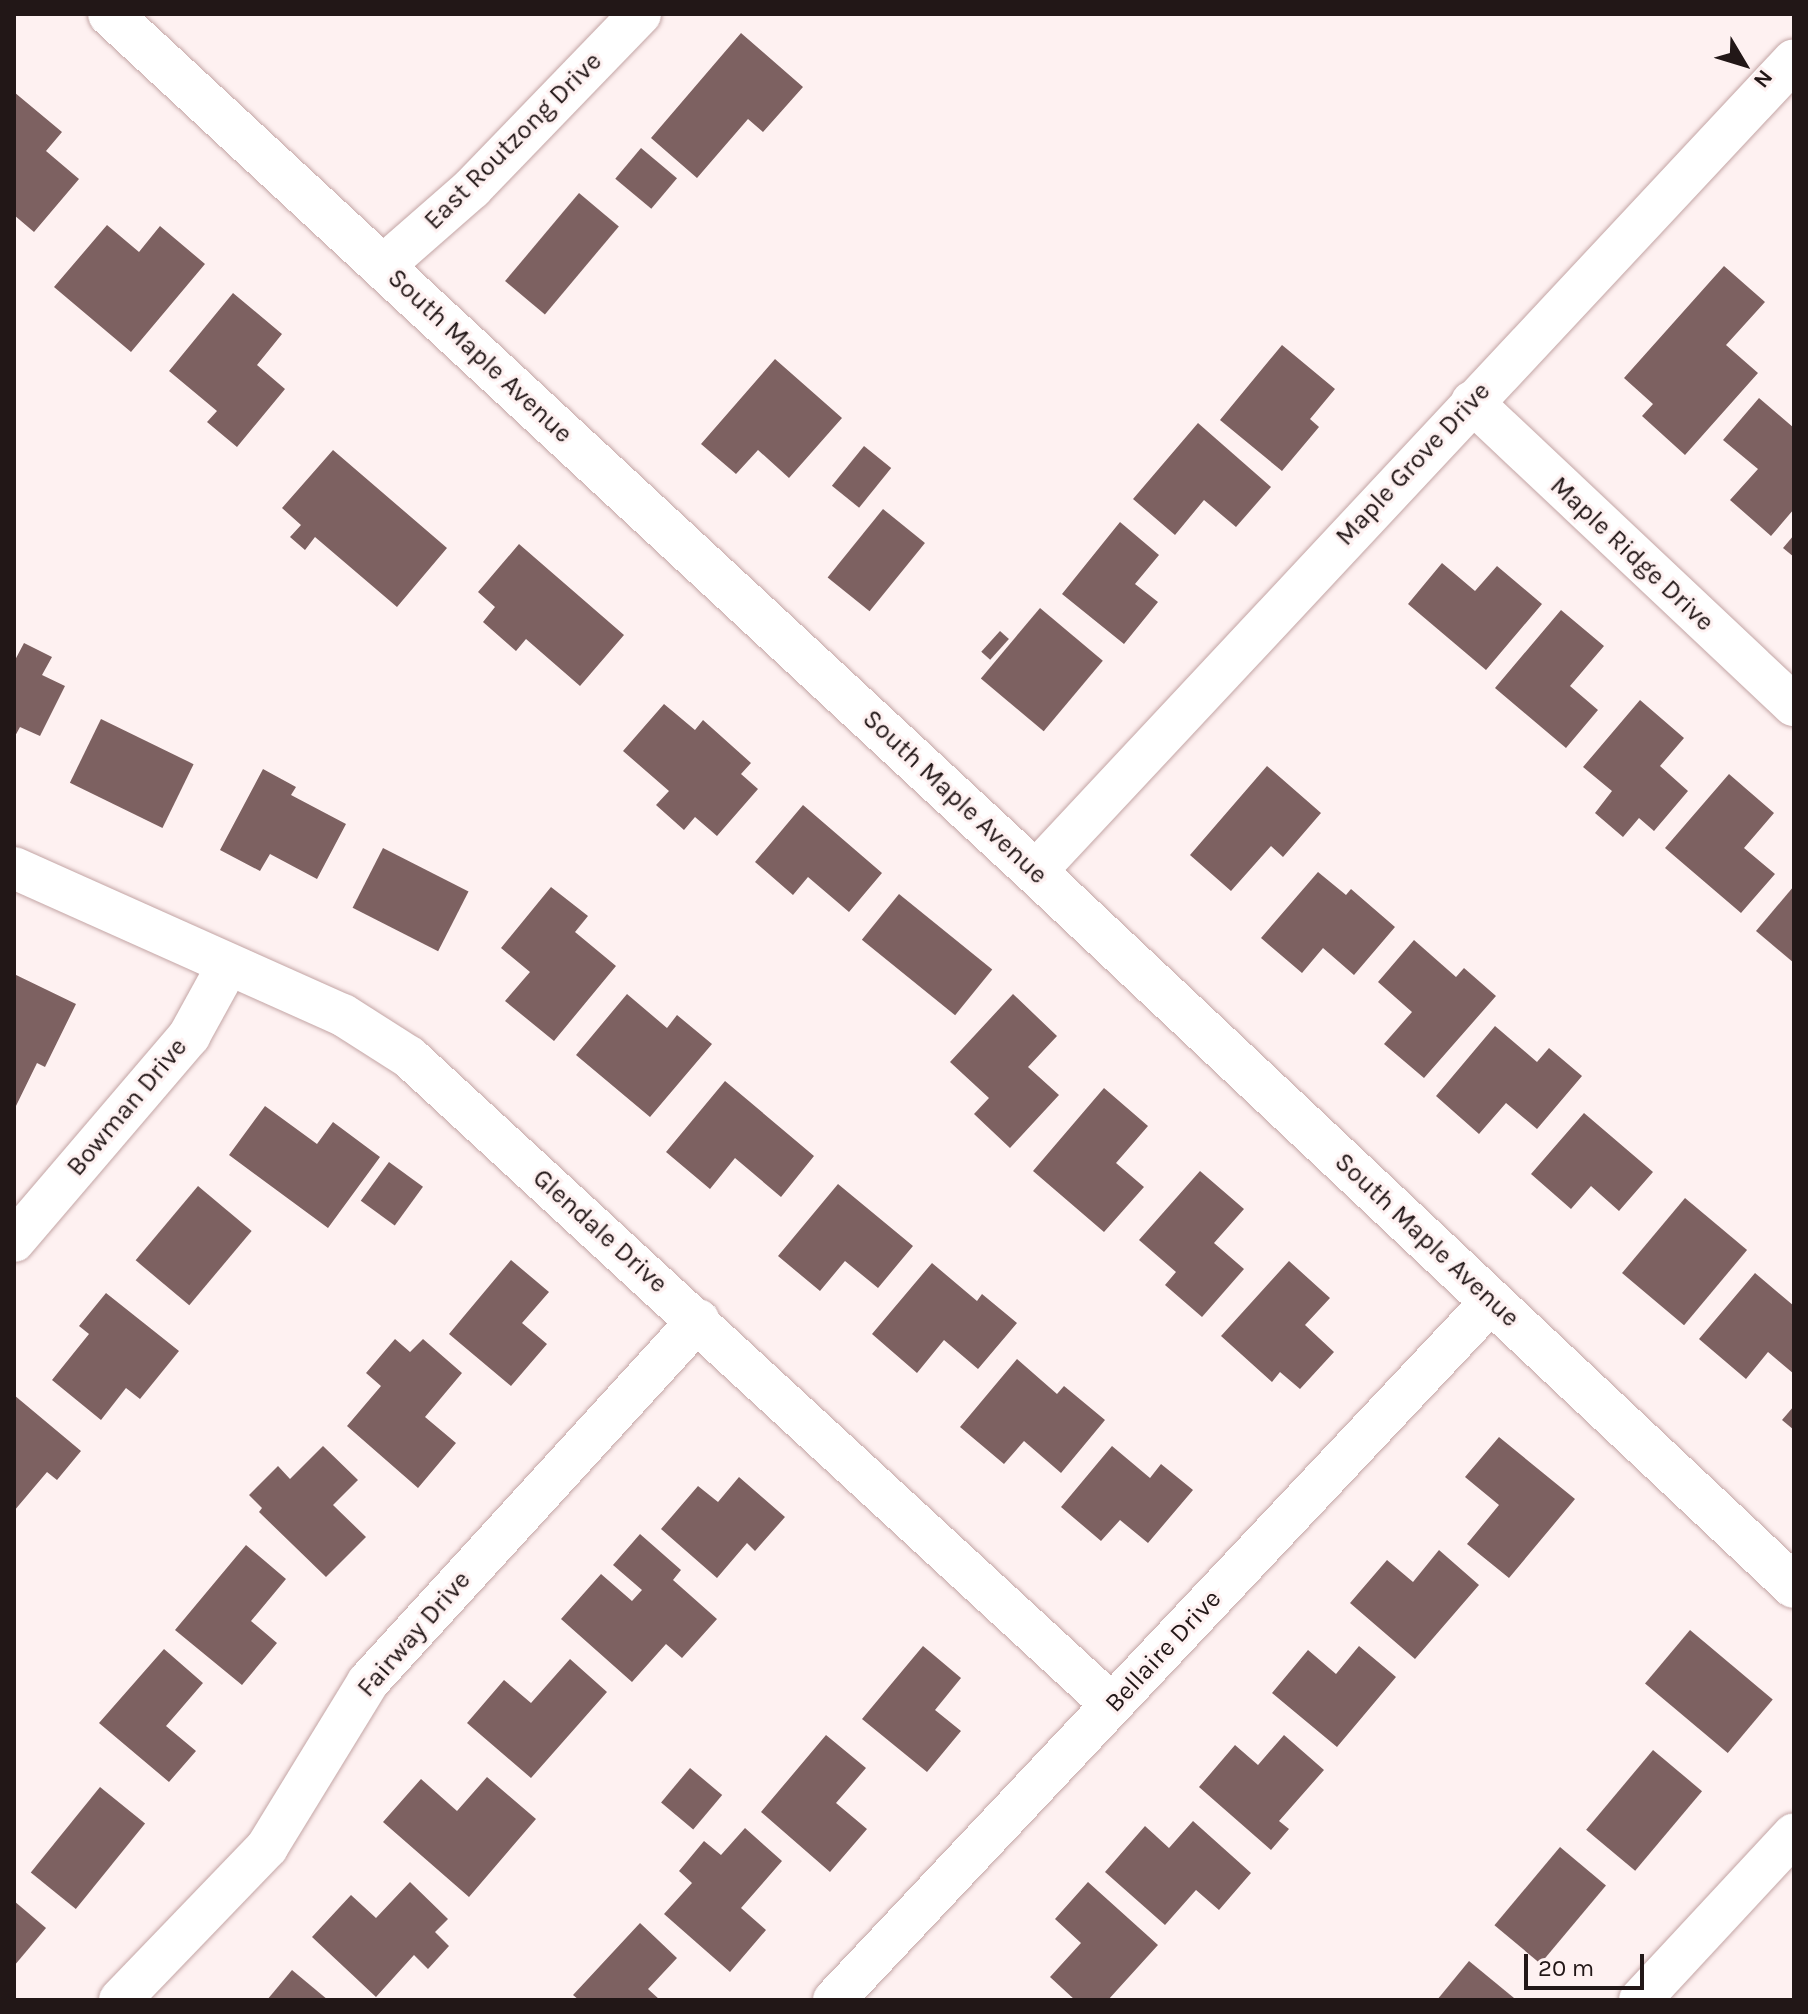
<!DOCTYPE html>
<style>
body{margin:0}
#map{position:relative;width:1808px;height:2014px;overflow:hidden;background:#fef1f1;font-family:Karla,sans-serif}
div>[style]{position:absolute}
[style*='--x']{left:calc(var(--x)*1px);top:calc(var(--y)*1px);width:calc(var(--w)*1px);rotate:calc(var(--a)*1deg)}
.building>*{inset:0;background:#7d6161;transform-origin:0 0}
.roads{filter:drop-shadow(0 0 2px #c3a5a5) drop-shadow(0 0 2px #c3a5a5)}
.minor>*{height:42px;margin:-21px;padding:0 21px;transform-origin:21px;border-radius:21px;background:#fff}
.major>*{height:44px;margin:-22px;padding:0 22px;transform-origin:22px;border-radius:22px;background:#fff}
span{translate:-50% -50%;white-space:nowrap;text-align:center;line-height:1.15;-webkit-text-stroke:6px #fef1f1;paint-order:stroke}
.street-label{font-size:26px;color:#221717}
.frame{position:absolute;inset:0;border:16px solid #221717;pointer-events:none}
.north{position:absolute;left:1704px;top:24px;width:80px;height:80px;-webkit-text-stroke:6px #fef1f1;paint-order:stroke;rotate:128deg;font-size:22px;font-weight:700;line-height:32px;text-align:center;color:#221717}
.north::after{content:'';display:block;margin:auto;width:28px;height:36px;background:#221717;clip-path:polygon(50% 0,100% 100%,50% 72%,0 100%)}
.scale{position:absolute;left:1524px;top:1954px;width:120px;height:36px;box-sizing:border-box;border:4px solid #221717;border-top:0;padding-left:10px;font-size:24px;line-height:28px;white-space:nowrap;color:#221717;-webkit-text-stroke:6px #fef1f1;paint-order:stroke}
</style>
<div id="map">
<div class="building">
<div style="clip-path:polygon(741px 33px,803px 87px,763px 132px,748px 119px,697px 178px,651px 138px)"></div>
<div style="clip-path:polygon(14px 92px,62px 132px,46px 151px,79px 179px,34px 232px,14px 215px)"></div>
<div style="left:641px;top:148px;width:47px;height:40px;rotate:40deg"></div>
<div style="left:579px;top:193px;width:52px;height:115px;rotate:40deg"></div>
<div style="clip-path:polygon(107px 225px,139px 252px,160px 226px,205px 264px,131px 352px,54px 287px)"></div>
<div style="clip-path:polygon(1724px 266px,1765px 302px,1726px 345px,1758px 373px,1685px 455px,1642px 416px,1653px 404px,1624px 378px)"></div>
<div style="clip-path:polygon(233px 293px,282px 334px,257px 365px,285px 389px,237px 447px,207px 422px,217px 411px,169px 371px)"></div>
<div style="clip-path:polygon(1282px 345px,1335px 389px,1310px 419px,1319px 427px,1282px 471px,1220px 420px)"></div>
<div style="clip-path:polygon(775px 359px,842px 418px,789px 478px,758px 450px,736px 474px,701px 444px)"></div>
<div style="clip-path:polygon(1759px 398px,1794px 428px,1794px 509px,1771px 536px,1730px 500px,1758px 469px,1723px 440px)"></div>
<div style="clip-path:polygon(1198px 423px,1271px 487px,1236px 527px,1204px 500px,1175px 535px,1133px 499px)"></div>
<div style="left:864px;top:446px;width:35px;height:51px;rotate:39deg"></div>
<div style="clip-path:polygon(333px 450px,447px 548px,397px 607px,315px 537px,305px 550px,290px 537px,301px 525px,282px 508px)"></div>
<div style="left:883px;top:509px;width:54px;height:88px;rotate:39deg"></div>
<div style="clip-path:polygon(1120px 522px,1159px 555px,1135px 584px,1158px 602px,1124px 644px,1062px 594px)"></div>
<div style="clip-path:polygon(1794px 535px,1794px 557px,1783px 548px)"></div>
<div style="clip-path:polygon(519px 544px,624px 635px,580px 686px,526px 639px,516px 651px,483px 622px,495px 607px,478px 592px)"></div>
<div style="clip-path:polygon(1442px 563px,1475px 591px,1497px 566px,1542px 604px,1486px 670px,1408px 604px)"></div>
<div style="left:1040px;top:608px;width:82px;height:92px;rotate:40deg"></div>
<div style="clip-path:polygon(1561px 610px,1604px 646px,1570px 686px,1598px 710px,1566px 748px,1495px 688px)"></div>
<div style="left:1000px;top:631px;width:12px;height:28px;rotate:42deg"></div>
<div style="clip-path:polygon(24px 643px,52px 657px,42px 675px,65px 686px,40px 736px,20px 727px,14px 738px,14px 662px)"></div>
<div style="clip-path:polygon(1640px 700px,1684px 738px,1660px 766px,1688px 791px,1654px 831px,1639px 818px,1623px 837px,1595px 813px,1612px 791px,1583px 767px)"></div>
<div style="clip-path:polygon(664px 704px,695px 730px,703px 720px,751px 763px,741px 774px,758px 789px,717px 836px,695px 817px,684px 830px,656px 805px,669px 791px,623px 751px)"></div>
<div style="left:101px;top:719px;width:103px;height:71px;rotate:26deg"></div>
<div style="clip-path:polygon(1267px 766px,1321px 813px,1283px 857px,1271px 846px,1231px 891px,1190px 855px)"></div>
<div style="clip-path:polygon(263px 769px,296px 787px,291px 795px,346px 824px,317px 879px,270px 854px,260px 871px,220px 850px)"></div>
<div style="clip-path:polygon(1729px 774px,1774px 813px,1744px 848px,1775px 874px,1741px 913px,1665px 848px)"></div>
<div style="clip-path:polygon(803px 805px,882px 873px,849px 912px,808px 877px,793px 895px,755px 862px)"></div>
<div style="left:383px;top:848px;width:96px;height:67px;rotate:27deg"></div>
<div style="clip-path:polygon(1318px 872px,1346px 895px,1351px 889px,1395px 927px,1354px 975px,1323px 948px,1302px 973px,1261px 938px)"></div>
<div style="clip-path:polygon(1794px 886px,1794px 963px,1756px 931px)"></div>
<div style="clip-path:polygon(551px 887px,588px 916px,575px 932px,616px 966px,554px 1041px,505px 1001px,530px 972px,501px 948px)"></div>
<div style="left:899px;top:894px;width:120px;height:59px;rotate:39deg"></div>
<div style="clip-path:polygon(1414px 940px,1456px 977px,1464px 968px,1496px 996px,1424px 1078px,1384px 1044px,1412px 1012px,1378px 982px)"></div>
<div style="clip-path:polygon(14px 974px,76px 1004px,45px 1067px,37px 1063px,14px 1110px)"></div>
<div style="clip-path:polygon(627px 994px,667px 1028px,677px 1015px,712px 1044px,650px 1117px,576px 1055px)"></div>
<div style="clip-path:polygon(1013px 994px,1057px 1036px,1028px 1067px,1059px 1095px,1010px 1148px,974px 1114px,989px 1098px,950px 1062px)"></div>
<div style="clip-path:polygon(1495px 1026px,1537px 1062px,1549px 1048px,1582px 1076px,1537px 1129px,1506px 1103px,1479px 1134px,1436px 1096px)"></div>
<div style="clip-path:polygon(725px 1081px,814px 1156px,781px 1197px,735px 1158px,710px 1189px,666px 1152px)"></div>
<div style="clip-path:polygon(1104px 1088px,1148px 1126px,1116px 1163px,1144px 1187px,1104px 1232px,1033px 1171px)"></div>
<div style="clip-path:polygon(265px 1106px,317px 1144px,333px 1122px,380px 1157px,328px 1228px,229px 1155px)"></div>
<div style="clip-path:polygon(1584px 1113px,1653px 1172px,1619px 1211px,1591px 1186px,1571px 1209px,1531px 1174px)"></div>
<div style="left:389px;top:1162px;width:42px;height:48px;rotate:36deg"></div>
<div style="clip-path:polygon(1200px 1171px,1244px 1209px,1214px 1243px,1244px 1269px,1202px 1317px,1165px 1285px,1176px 1272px,1139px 1240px)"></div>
<div style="clip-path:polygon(838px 1184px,913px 1246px,878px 1288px,845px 1261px,820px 1291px,778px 1256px)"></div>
<div style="left:198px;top:1186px;width:70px;height:97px;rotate:40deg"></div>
<div style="left:1685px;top:1198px;width:81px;height:98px;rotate:40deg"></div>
<div style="clip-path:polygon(511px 1260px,549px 1292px,522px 1323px,547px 1344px,511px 1386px,449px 1334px)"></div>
<div style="clip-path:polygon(1289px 1261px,1330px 1298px,1305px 1325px,1334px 1352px,1300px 1389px,1280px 1372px,1272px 1382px,1221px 1336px)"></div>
<div style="clip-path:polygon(932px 1263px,977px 1301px,982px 1294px,1017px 1323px,978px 1369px,944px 1340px,917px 1373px,872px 1334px)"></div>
<div style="clip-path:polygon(1755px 1273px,1794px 1306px,1794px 1374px,1768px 1352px,1746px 1379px,1699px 1339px)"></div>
<div style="clip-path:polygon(106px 1293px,179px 1351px,140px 1399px,126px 1388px,101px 1420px,52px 1380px,89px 1334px,79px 1326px)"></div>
<div style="clip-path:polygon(395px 1339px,410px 1352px,423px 1339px,462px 1373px,425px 1417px,456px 1443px,418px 1488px,347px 1426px,381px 1386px,366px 1373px)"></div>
<div style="clip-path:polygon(1017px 1359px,1057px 1394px,1064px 1386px,1105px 1420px,1061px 1473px,1024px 1441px,1004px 1464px,960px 1427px)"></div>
<div style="clip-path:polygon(14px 1395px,81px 1451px,57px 1480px,47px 1472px,14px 1511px)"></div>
<div style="clip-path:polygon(1794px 1406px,1794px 1430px,1782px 1420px)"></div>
<div style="clip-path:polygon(1499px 1437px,1575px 1499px,1509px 1578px,1467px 1544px,1499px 1505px,1465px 1477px)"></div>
<div style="clip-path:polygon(323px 1446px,358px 1480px,333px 1505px,366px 1537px,326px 1577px,259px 1512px,262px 1508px,249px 1495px,278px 1466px,290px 1479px)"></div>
<div style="clip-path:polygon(1112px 1446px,1150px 1478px,1161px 1464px,1193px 1490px,1148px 1543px,1120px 1520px,1101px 1541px,1061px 1507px)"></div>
<div style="clip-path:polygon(739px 1477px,785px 1517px,755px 1551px,747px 1543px,717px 1578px,661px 1529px,698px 1486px,718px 1502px)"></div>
<div style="clip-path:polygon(640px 1534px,681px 1570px,673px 1580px,717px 1619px,682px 1658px,666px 1644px,632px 1682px,561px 1619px,601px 1574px,632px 1601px,642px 1590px,613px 1565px)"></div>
<div style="clip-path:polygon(246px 1545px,286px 1579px,251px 1621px,277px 1643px,242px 1685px,175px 1630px)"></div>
<div style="clip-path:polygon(1439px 1550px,1479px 1585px,1415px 1659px,1350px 1603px,1387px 1560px,1413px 1582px)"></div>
<div style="left:1690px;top:1630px;width:108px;height:70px;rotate:40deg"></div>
<div style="clip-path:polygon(923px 1646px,961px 1678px,935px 1710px,961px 1731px,927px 1772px,862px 1719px)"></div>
<div style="clip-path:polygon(1359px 1646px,1396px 1677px,1337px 1747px,1272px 1693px,1308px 1650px,1336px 1674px)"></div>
<div style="clip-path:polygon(164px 1649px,203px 1683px,166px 1726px,196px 1751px,169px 1782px,99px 1723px)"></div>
<div style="clip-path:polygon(570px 1659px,607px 1692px,531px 1778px,467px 1723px,504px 1680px,531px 1703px)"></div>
<div style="clip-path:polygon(826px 1735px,866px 1768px,836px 1803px,867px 1829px,830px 1872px,761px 1812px)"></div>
<div style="clip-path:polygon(1284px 1735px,1324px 1770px,1279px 1821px,1289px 1829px,1271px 1850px,1199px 1787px,1235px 1745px,1258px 1765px)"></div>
<div style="left:1653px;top:1750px;width:64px;height:104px;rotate:40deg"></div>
<div style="left:690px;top:1768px;width:42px;height:45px;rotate:40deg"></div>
<div style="clip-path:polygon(487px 1777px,536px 1819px,469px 1897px,383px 1822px,421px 1779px,457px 1811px)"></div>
<div style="left:100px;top:1787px;width:58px;height:110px;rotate:39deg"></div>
<div style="clip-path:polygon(1193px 1821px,1251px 1873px,1219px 1910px,1196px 1890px,1165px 1925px,1105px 1872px,1145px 1826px,1169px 1848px)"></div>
<div style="clip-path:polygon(745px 1828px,782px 1861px,741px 1908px,766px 1930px,730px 1972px,664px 1914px,692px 1883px,679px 1871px,704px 1841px,721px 1855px)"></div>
<div style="left:1560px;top:1847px;width:60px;height:102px;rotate:40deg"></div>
<div style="clip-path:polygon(410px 1882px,448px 1919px,435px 1932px,449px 1946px,428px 1969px,414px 1955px,376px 1997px,312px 1937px,351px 1895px,376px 1918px)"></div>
<div style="clip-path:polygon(1088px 1882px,1158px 1945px,1108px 2000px,1075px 2000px,1050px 1977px,1081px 1943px,1055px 1919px)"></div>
<div style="clip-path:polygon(14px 1901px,46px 1928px,14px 1966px)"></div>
<div style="clip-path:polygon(640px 1923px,677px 1958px,648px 1989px,660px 2000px,579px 2000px,573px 1995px)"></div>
<div style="clip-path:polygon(1469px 1961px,1514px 1998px,1513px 2000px,1437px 2000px)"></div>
<div style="clip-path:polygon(292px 1970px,328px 2000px,267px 2000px)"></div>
</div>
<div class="roads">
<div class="minor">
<div style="--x:383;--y:266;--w:118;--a:-41.2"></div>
<div style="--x:472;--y:188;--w:242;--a:-46"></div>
<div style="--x:1472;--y:402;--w:442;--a:43.3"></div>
<div style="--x:14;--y:868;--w:360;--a:24.1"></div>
<div style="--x:343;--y:1015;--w:78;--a:32.5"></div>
<div style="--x:409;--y:1057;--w:956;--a:42.67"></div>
<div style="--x:1035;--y:872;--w:1111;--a:-46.93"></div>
<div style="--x:14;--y:1241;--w:270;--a:-49.5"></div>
<div style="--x:189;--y:1036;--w:81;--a:-61.2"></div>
<div style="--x:120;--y:2000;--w:212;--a:-46.1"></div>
<div style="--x:267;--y:1847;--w:193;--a:-58.5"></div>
<div style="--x:368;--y:1682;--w:490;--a:-47.6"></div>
<div style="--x:834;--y:2000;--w:960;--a:-46.73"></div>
<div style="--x:1640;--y:2000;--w:226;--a:-47.1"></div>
</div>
<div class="major">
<div style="--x:110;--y:14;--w:1262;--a:42.85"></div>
<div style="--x:1035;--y:872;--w:1042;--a:43.25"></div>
</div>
</div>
<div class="street-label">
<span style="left:513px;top:141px;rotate:-45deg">East Routzong Drive</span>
<span style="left:480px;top:356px;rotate:43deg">South Maple Avenue</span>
<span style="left:1413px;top:464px;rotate:-47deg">Maple Grove Drive</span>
<span style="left:1632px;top:554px;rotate:43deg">Maple Ridge Drive</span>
<span style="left:955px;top:797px;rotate:43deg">South Maple Avenue</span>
<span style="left:127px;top:1107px;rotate:-50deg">Bowman Drive</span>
<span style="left:600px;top:1231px;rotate:42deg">Glendale Drive</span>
<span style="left:1427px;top:1240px;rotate:43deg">South Maple Avenue</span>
<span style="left:414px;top:1634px;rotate:-49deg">Fairway Drive</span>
<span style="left:1163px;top:1651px;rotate:-47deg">Bellaire Drive</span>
</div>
<div class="frame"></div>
<div class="north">N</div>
<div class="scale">20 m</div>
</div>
